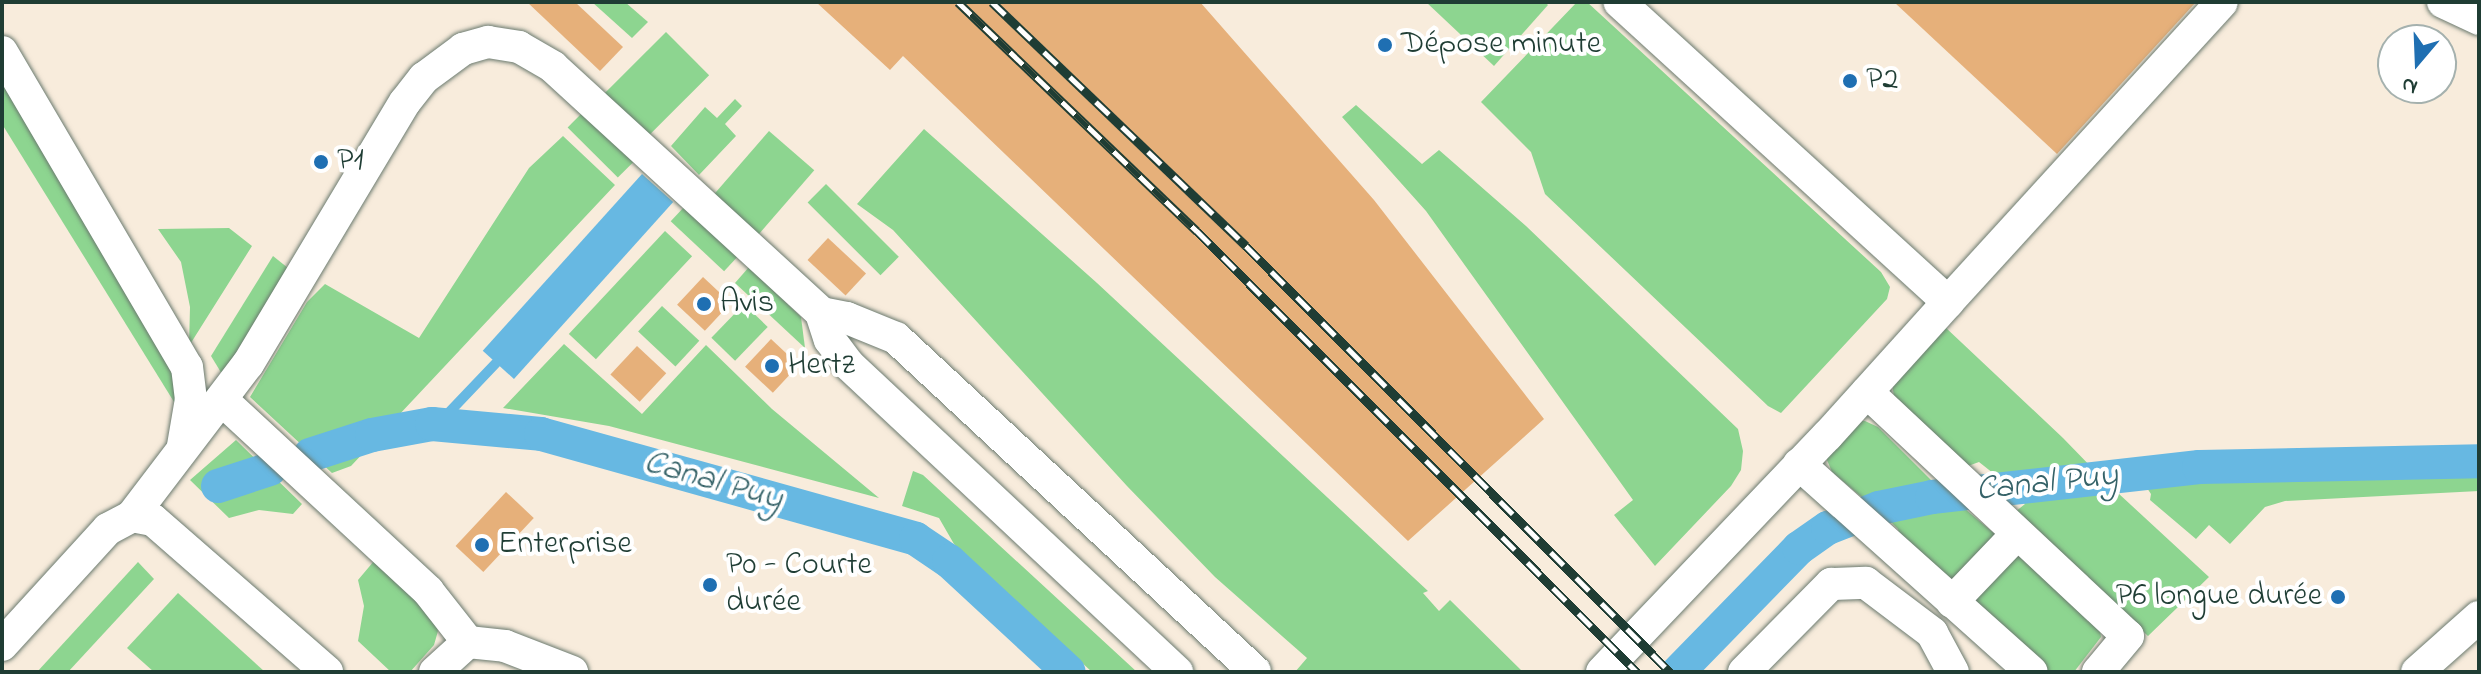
<!DOCTYPE html>
<meta charset="utf-8">
<style>
body{margin:0}
#map{position:relative;width:2481px;height:674px;overflow:hidden;background:#f8ecdc;font-family:"Indie Flower",sans-serif}
div>[style]{position:absolute}
[style*='--x']{left:calc(var(--x)*1px);top:calc(var(--y)*1px);width:calc(var(--w)*1px);rotate:calc(var(--a)*1deg)}
.green>*{inset:0;background:#8dd590;transform-origin:0 0}
.water>*{inset:0;background:#67b8e2;transform-origin:0 0}
.stream>*{height:10px;margin:-5px;padding:0 5px;transform-origin:5px;border-radius:5px;background:#67b8e2}
.canal>*{height:34px;margin:-17px;padding:0 17px;transform-origin:17px;border-radius:17px;background:#67b8e2}
.building>*{inset:0;background:#e6b07a;transform-origin:0 0}
.roads{filter:drop-shadow(0 0 2px #6b7a6f) drop-shadow(0 0 2px #6b7a6f)}
.minor>*{height:32px;margin:-16px;padding:0 16px;transform-origin:16px;border-radius:16px;background:#fff}
.rail>*{height:9px;margin-top:-4.5px;transform-origin:0;background:repeating-linear-gradient(90deg,#fff 0 18px,#1f3d34 0 36px);box-sizing:border-box;border-block:2px solid #1f3d34}
.dots>*{width:22px;height:22px;translate:-50% -50%;box-sizing:border-box;border:4px solid #fff;border-radius:50%}
span{translate:-50% -50%;white-space:nowrap;text-align:center;line-height:1.15;-webkit-text-stroke:8px #fff;paint-order:stroke}
.poi-label{font-size:32px;color:#1f3d34}
.left{translate:0 -50%;text-align:left}
.right{translate:-100% -50%;text-align:right}
.water-label{font-size:34px;color:#356268;font-style:italic}
.frame{position:absolute;inset:0;border:4px solid #1f3d34;pointer-events:none}
.north{position:absolute;left:2377px;top:24px;width:80px;height:80px;box-sizing:border-box;background:#fff;border:2px solid #a5b1ae;border-radius:50%;rotate:199deg;font-size:22px;font-weight:700;line-height:32px;text-align:center;color:#1f3d34}
.north::after{content:'';display:block;margin:auto;width:28px;height:36px;background:#1f6fb2;clip-path:polygon(50% 0,100% 100%,50% 72%,0 100%)}
</style>
<div id="map">
<div class="green">
<div style="clip-path:polygon(592px 2px,625px 2px,648px 22px,632px 38px)"></div>
<div style="clip-path:polygon(1426px 2px,1545px 2px,1548px 5px,1494px 66px)"></div>
<div style="clip-path:polygon(1577px 2px,1587px 2px,1881px 272px,1890px 287px,1887px 299px,1781px 413px,1768px 406px,1545px 194px,1531px 152px,1481px 102px)"></div>
<div style="left:666px;top:32px;width:61px;height:91px;rotate:45deg"></div>
<div style="clip-path:polygon(2px 74px,178px 374px,179px 410px,2px 124px)"></div>
<div style="clip-path:polygon(735px 99px,742px 106px,725px 124px,736px 136px,699px 175px,671px 146px,705px 107px,717px 118px)"></div>
<div style="clip-path:polygon(1356px 105px,1422px 164px,1439px 150px,1526px 226px,1738px 429px,1743px 451px,1741px 470px,1731px 486px,1655px 566px,1614px 515px,1633px 500px,1426px 211px,1342px 117px)"></div>
<div style="left:586px;top:109px;width:71px;height:26px;rotate:45deg"></div>
<div style="clip-path:polygon(924px 129px,1097px 283px,1428px 591px,1423px 593px,1439px 611px,1450px 600px,1523px 672px,1295px 672px,1307px 658px,1215px 577px,1127px 486px,893px 230px,857px 204px)"></div>
<div style="left:769px;top:131px;width:60px;height:90px;rotate:41deg"></div>
<div style="clip-path:polygon(563px 136px,615px 185px,351px 466px,332px 473px,250px 397px,307px 302px,325px 284px,419px 338px,529px 168px)"></div>
<div style="left:826px;top:184px;width:103px;height:26px;rotate:45deg"></div>
<div style="left:685px;top:206px;width:73px;height:21px;rotate:43deg"></div>
<div style="clip-path:polygon(229px 228px,252px 246px,189px 346px,190px 307px,181px 262px,158px 229px)"></div>
<div style="left:665px;top:231px;width:37px;height:141px;rotate:43deg"></div>
<div style="clip-path:polygon(273px 256px,293px 272px,225px 379px,211px 356px)"></div>
<div style="clip-path:polygon(749px 267px,801px 317px,805px 348px,735px 283px)"></div>
<div style="left:744px;top:304px;width:33px;height:47px;rotate:44deg"></div>
<div style="left:662px;top:306px;width:51px;height:35px;rotate:43deg"></div>
<div style="clip-path:polygon(1945px 327px,2063px 438px,2097px 473px,2003px 481px,1979px 462px,1968px 466px,1894px 397px,1892px 383px)"></div>
<div style="clip-path:polygon(564px 344px,642px 414px,706px 345px,772px 409px,879px 498px,609px 426px,503px 408px)"></div>
<div style="clip-path:polygon(1858px 421px,1865px 421px,1878px 427px,1937px 486px,1864px 499px,1832px 472px,1827px 460px,1827px 451px)"></div>
<div style="clip-path:polygon(236px 440px,302px 504px,293px 514px,259px 510px,229px 518px,190px 480px)"></div>
<div style="clip-path:polygon(913px 471px,923px 475px,1137px 672px,1092px 672px,954px 544px,939px 518px,902px 506px)"></div>
<div style="clip-path:polygon(2479px 474px,2479px 491px,2285px 501px,2265px 507px,2230px 544px,2209px 525px,2196px 539px,2150px 500px,2151px 494px,2145px 485px)"></div>
<div style="clip-path:polygon(2105px 481px,2209px 577px,2148px 636px,2015px 512px,2025px 504px,2008px 490px)"></div>
<div style="clip-path:polygon(1958px 503px,1996px 535px,1953px 585px,1900px 537px,1898px 529px,1883px 514px)"></div>
<div style="clip-path:polygon(2019px 556px,2100px 631px,2101px 637px,2074px 672px,2046px 672px,1975px 607px,1976px 598px,2011px 558px)"></div>
<div style="clip-path:polygon(374px 561px,435px 619px,438px 631px,434px 645px,410px 672px,391px 672px,358px 641px,364px 606px,358px 580px)"></div>
<div style="clip-path:polygon(138px 562px,154px 579px,68px 672px,37px 672px)"></div>
<div style="clip-path:polygon(178px 593px,265px 672px,154px 672px,127px 648px)"></div>
</div>
<div class="water">
<div style="left:642px;top:174px;width:42px;height:238px;rotate:42deg"></div>
</div>
<div class="stream">
<div style="--x:438;--y:424;--w:84;--a:-46.4"></div>
</div>
<div class="canal">
<div style="--x:310;--y:455;--w:65;--a:-17.9"></div>
<div style="--x:372;--y:435;--w:61;--a:-10.4"></div>
<div style="--x:432;--y:424;--w:109;--a:5.2"></div>
<div style="--x:541;--y:434;--w:389;--a:15.6"></div>
<div style="--x:916;--y:539;--w:40;--a:34"></div>
<div style="--x:949;--y:561;--w:163;--a:42.8"></div>
<div style="--x:218;--y:486;--w:55;--a:-18.1"></div>
<div style="--x:1678;--y:672;--w:173;--a:-45.7"></div>
<div style="--x:1799;--y:548;--w:35;--a:-35"></div>
<div style="--x:1828;--y:528;--w:55;--a:-21.4"></div>
<div style="--x:1879;--y:508;--w:54;--a:-11.7"></div>
<div style="--x:1932;--y:497;--w:269;--a:-6.4"></div>
<div style="--x:2199;--y:467;--w:280;--a:-1.2"></div>
</div>
<div class="building">
<div style="clip-path:polygon(527px 2px,575px 2px,623px 47px,600px 71px)"></div>
<div style="clip-path:polygon(816px 2px,1200px 2px,1374px 200px,1544px 419px,1408px 541px,903px 56px,890px 70px)"></div>
<div style="clip-path:polygon(1894px 2px,2196px 2px,2057px 154px)"></div>
<div style="left:828px;top:238px;width:52px;height:30px;rotate:43deg"></div>
<div style="left:703px;top:277px;width:38px;height:38px;rotate:43deg"></div>
<div style="left:771px;top:339px;width:38px;height:38px;rotate:43deg"></div>
<div style="left:637px;top:346px;width:40px;height:39px;rotate:43deg"></div>
<div style="left:506px;top:492px;width:38px;height:74px;rotate:43deg"></div>
</div>
<div class="roads">
<div class="minor">
<div style="--x:2443;--y:2;--w:40;--a:25"></div>
<div style="--x:2;--y:52;--w:365;--a:59.6"></div>
<div style="--x:187;--y:367;--w:32;--a:83"></div>
<div style="--x:191;--y:399;--w:48;--a:99.7"></div>
<div style="--x:1948;--y:302;--w:406;--a:-47.6"></div>
<div style="--x:821;--y:313;--w:26;--a:11"></div>
<div style="--x:847;--y:318;--w:53;--a:22.2"></div>
<div style="--x:896;--y:338;--w:490;--a:42.9"></div>
<div style="--x:1867;--y:392;--w:357;--a:43.1"></div>
<div style="--x:2128;--y:636;--w:47;--a:129.8"></div>
<div style="--x:222;--y:400;--w:281;--a:42.8"></div>
<div style="--x:428;--y:591;--w:65;--a:51.9"></div>
<div style="--x:1799;--y:464;--w:312;--a:41.8"></div>
<div style="--x:132;--y:516;--w:191;--a:-52.7"></div>
<div style="--x:248;--y:364;--w:305;--a:-59.1"></div>
<div style="--x:405;--y:102;--w:31;--a:-52"></div>
<div style="--x:424;--y:78;--w:49;--a:-36.6"></div>
<div style="--x:463;--y:49;--w:26;--a:-16"></div>
<div style="--x:488;--y:42;--w:31;--a:9"></div>
<div style="--x:519;--y:47;--w:39;--a:30"></div>
<div style="--x:553;--y:67;--w:364;--a:42.5"></div>
<div style="--x:821;--y:313;--w:28;--a:72"></div>
<div style="--x:830;--y:340;--w:30;--a:53"></div>
<div style="--x:848;--y:364;--w:451;--a:43.1"></div>
<div style="--x:1952;--y:602;--w:93;--a:-46.3"></div>
<div style="--x:2;--y:645;--w:157;--a:-47.6"></div>
<div style="--x:108;--y:529;--w:27;--a:-28"></div>
<div style="--x:132;--y:516;--w:21;--a:11"></div>
<div style="--x:153;--y:520;--w:231;--a:41.1"></div>
<div style="--x:435;--y:672;--w:45;--a:-42.3"></div>
<div style="--x:468;--y:642;--w:37;--a:6"></div>
<div style="--x:505;--y:646;--w:72;--a:21.2"></div>
<div style="--x:1602;--y:672;--w:327;--a:-46.4"></div>
<div style="--x:1828;--y:435;--w:179;--a:-47.9"></div>
<div style="--x:1948;--y:302;--w:445;--a:-137.6"></div>
<div style="--x:1744;--y:672;--w:124;--a:-45.3"></div>
<div style="--x:1831;--y:584;--w:35;--a:-2"></div>
<div style="--x:1866;--y:583;--w:83;--a:37.1"></div>
<div style="--x:1932;--y:633;--w:44;--a:61.7"></div>
<div style="--x:2417;--y:672;--w:83;--a:-41.6"></div>
</div>
</div>
<div class="rail">
<div style="--x:958;--y:2;--w:331;--a:43.8"></div>
<div style="--x:1197;--y:231;--w:623;--a:45.07"></div>
<div style="--x:992;--y:2;--w:352;--a:43.8"></div>
<div style="--x:1246;--y:246;--w:601;--a:45.13"></div>
</div>
<div class="dots">
<div style="left:1385px;top:45px;background:#1f6fb2"></div>
<div style="left:1850px;top:81px;background:#1f6fb2"></div>
<div style="left:321px;top:162px;background:#1f6fb2"></div>
<div style="left:704px;top:304px;background:#1f6fb2"></div>
<div style="left:772px;top:366px;background:#1f6fb2"></div>
<div style="left:482px;top:545px;background:#1f6fb2"></div>
<div style="left:710px;top:585px;background:#1f6fb2"></div>
<div style="left:2338px;top:597px;background:#1f6fb2"></div>
</div>
<div class="poi-label">
<span class="left" style="left:1401px;top:45px">Dépose minute</span>
<span class="left" style="left:1866px;top:81px">P2</span>
<span class="left" style="left:337px;top:162px">P1</span>
<span class="left" style="left:720px;top:304px">Avis</span>
<span class="left" style="left:788px;top:366px">Hertz</span>
<span class="left" style="left:498px;top:545px">Enterprise</span>
<span class="left" style="left:726px;top:585px">P0 - Courte<br>durée</span>
<span class="right" style="left:2322px;top:597px">P6 longue durée</span>
</div>
<div class="water-label">
<span style="left:713px;top:482px;rotate:16deg">Canal Puy</span>
<span style="left:2047px;top:484px;rotate:-6deg">Canal Puy</span>
</div>
<div class="frame"></div>
<div class="north">N</div>
</div>
